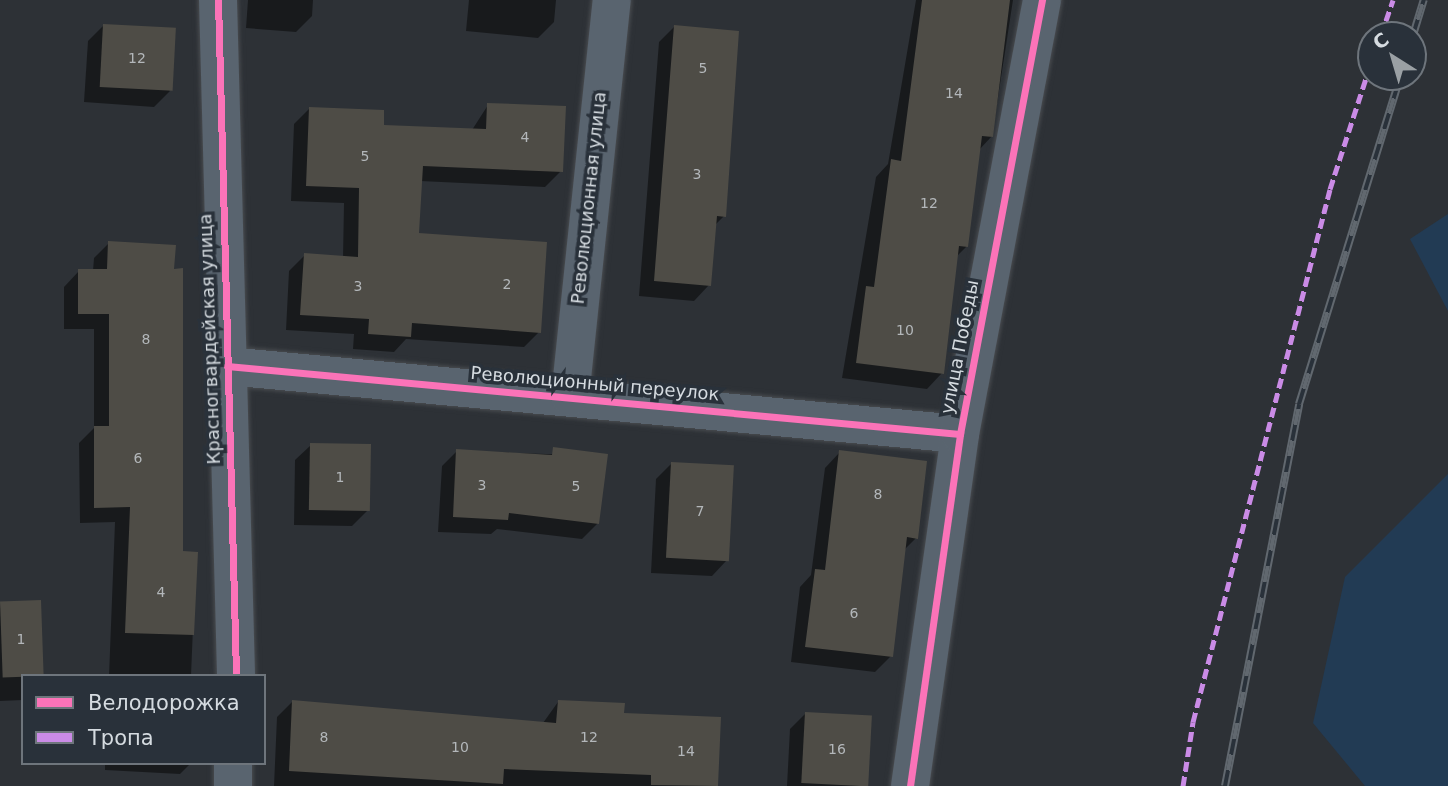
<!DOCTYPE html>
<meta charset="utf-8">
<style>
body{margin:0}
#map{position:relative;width:1448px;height:786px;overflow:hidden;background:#2d3136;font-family:"DejaVu Sans",sans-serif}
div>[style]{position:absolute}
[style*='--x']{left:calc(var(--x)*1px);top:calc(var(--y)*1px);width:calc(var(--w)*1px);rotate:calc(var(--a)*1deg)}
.green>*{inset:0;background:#223b54}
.shadow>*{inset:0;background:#0007}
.building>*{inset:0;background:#4e4c46;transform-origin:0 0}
.roads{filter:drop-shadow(0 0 2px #494c50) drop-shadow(0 0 2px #494c50)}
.minor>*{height:38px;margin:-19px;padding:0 19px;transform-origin:19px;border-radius:19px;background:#59646f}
.rail>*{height:8px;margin-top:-4px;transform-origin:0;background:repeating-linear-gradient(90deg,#29313a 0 16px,#61686f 0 32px);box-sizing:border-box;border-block:2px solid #61686f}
.quiet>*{height:5px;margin-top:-2.5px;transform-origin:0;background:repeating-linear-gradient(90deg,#ca8be6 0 10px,transparent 0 15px)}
.cycleway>*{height:7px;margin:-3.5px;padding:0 3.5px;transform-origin:3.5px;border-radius:3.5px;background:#fb73b8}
span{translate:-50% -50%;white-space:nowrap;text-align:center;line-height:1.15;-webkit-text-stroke:7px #29313a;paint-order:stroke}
.number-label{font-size:14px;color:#b3b7ba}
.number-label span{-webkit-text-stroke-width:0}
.street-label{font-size:18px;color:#d5dbe0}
.legend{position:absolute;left:21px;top:674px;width:245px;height:91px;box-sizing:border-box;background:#29313a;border:2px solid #6e757c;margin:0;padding:9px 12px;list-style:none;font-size:21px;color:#d5dbe0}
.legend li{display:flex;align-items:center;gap:14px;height:35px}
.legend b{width:35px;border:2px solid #6e757c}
.north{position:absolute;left:1357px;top:21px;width:70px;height:70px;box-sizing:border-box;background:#29313a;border:2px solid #6e757c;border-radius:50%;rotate:323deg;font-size:19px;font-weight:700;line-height:28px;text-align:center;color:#d5dbe0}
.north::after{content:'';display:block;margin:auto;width:24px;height:32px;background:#9aa0a4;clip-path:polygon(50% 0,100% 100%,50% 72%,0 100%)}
</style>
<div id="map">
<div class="green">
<div style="clip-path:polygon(1448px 214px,1448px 311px,1410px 239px)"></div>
<div style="clip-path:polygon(1448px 474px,1448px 786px,1365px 786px,1313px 723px,1345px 577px)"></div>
</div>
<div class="shadow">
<div style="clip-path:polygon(248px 0,313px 0,312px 16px,296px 32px,246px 28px)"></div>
<div style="clip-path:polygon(469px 0,556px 0,554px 22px,538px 38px,466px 31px)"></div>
<div style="clip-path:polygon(916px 0,1013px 0,992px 136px,979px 150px,966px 247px,956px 257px,942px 373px,927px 389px,842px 378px,876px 177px,888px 164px)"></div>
<div style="clip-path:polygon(104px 25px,170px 91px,154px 107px,84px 102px,88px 41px)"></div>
<div style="clip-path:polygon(674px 27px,724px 216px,715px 225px,709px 285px,694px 301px,639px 296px,659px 42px)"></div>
<div style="clip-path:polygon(488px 105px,561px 171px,545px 187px,420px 181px,418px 234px,539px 332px,524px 347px,406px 339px,394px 352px,353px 349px,354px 334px,286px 330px,289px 271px,305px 255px,343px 258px,344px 203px,291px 201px,294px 124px,310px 108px,382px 127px,472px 130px)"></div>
<div style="clip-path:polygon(109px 243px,172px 270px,181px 553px,196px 554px,191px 676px,109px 676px,115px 522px,80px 523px,79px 443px,94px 428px,94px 329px,64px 329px,64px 287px,79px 271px,93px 271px,94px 258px)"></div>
<div style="clip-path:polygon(311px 445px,368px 510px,352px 526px,294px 525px,295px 460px)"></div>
<div style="clip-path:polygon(457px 451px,606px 456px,598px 523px,582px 539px,497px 529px,491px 534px,438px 532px,442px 466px)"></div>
<div style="clip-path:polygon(840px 452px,916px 538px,904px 550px,891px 656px,875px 672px,791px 662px,800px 587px,811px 575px,825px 468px)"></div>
<div style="clip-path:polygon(672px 463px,727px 560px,712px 576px,651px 573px,656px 479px)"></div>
<div style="clip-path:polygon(0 603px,23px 676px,23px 700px,0 701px)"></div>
<div style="clip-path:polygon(292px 702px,543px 723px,558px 702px,622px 714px,720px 718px,716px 786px,274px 786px,277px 717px)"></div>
<div style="clip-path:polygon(805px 714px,867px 785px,866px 786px,787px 786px,790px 729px)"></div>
<div style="clip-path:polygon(105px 763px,191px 763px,180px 774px,105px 770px)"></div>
</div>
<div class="building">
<div style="clip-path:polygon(922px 0,1010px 0,993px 137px,982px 136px,968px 247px,959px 246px,944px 374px,856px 363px,866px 286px,874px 287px,891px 159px,901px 161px)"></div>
<div style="left:103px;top:24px;width:73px;height:63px;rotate:3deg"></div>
<div style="clip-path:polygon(674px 25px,739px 31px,726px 217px,717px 216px,711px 286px,654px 281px)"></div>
<div style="clip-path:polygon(487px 103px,566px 106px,563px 172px,423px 166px,419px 233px,547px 242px,541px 333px,412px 323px,411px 337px,368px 334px,369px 319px,300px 315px,304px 253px,358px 257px,359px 188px,306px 186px,309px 107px,384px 110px,384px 125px,486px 129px)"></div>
<div style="clip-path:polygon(108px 241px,176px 245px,174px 269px,183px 268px,183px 551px,198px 552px,194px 635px,125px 633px,130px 507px,94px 508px,94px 426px,109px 426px,109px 314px,78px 314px,78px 269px,107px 269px)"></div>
<div style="left:310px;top:443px;width:61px;height:67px;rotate:1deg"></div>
<div style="clip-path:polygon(553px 447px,608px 454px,599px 524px,509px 513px,508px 520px,453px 517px,456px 449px,552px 455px)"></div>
<div style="clip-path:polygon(839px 450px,927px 461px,918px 539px,907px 537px,893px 657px,805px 647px,815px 569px,825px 570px)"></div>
<div style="left:671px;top:462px;width:63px;height:96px;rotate:3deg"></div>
<div style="left:41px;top:600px;width:76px;height:41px;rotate:88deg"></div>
<div style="clip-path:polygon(292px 700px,556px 723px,558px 700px,625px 703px,624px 713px,721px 717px,718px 786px,651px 785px,651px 775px,504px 769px,503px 784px,289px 771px)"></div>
<div style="left:805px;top:712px;width:67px;height:71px;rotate:3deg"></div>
</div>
<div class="roads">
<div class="minor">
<div style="--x:218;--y:0;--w:676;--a:88.47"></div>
<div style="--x:227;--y:366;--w:736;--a:5.3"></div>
<div style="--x:570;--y:397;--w:399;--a:-84"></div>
<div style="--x:233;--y:786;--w:23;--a:-90"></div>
<div style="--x:910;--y:786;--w:356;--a:-81.9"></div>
<div style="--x:960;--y:434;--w:442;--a:-79.3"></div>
</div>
</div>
<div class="rail">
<div style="--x:1413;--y:35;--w:37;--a:-73"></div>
<div style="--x:1225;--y:786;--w:389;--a:-79"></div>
<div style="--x:1299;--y:404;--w:342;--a:-72.8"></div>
</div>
<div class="quiet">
<div style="--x:1381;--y:35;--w:37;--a:-71"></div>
<div style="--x:1183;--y:786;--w:65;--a:-81.1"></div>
<div style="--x:1193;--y:722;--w:550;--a:-75.58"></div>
<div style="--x:1330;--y:189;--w:133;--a:-72"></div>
</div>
<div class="cycleway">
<div style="--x:218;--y:0;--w:676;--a:88.47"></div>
<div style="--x:227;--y:366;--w:736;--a:5.3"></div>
<div style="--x:910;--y:786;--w:356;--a:-81.9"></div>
<div style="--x:960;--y:434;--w:442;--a:-79.3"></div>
</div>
<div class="number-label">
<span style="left:137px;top:58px">12</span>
<span style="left:703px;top:68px">5</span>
<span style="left:954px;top:93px">14</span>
<span style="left:525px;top:137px">4</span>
<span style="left:365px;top:156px">5</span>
<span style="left:697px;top:174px">3</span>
<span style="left:929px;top:203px">12</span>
<span style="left:507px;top:284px">2</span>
<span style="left:358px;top:286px">3</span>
<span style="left:905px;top:330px">10</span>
<span style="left:146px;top:339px">8</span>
<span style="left:138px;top:458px">6</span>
<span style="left:340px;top:477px">1</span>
<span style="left:482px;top:485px">3</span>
<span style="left:576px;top:486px">5</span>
<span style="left:878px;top:494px">8</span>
<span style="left:700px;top:511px">7</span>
<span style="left:161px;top:592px">4</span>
<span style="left:854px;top:613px">6</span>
<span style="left:21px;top:639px">1</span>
<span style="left:324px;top:737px">8</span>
<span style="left:589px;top:737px">12</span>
<span style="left:460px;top:747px">10</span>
<span style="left:837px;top:749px">16</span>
<span style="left:686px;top:751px">14</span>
</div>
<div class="street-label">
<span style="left:589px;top:198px;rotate:-84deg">Революционная улица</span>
<span style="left:210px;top:339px;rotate:-92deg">Красногвардейская улица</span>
<span style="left:960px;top:347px;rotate:-79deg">улица Победы</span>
<span style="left:595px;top:384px;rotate:5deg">Революционный переулок</span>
</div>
<ul class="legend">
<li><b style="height:9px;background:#fb73b8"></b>Велодорожка</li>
<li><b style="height:9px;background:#ca8be6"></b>Тропа</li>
</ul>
<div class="north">С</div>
</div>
